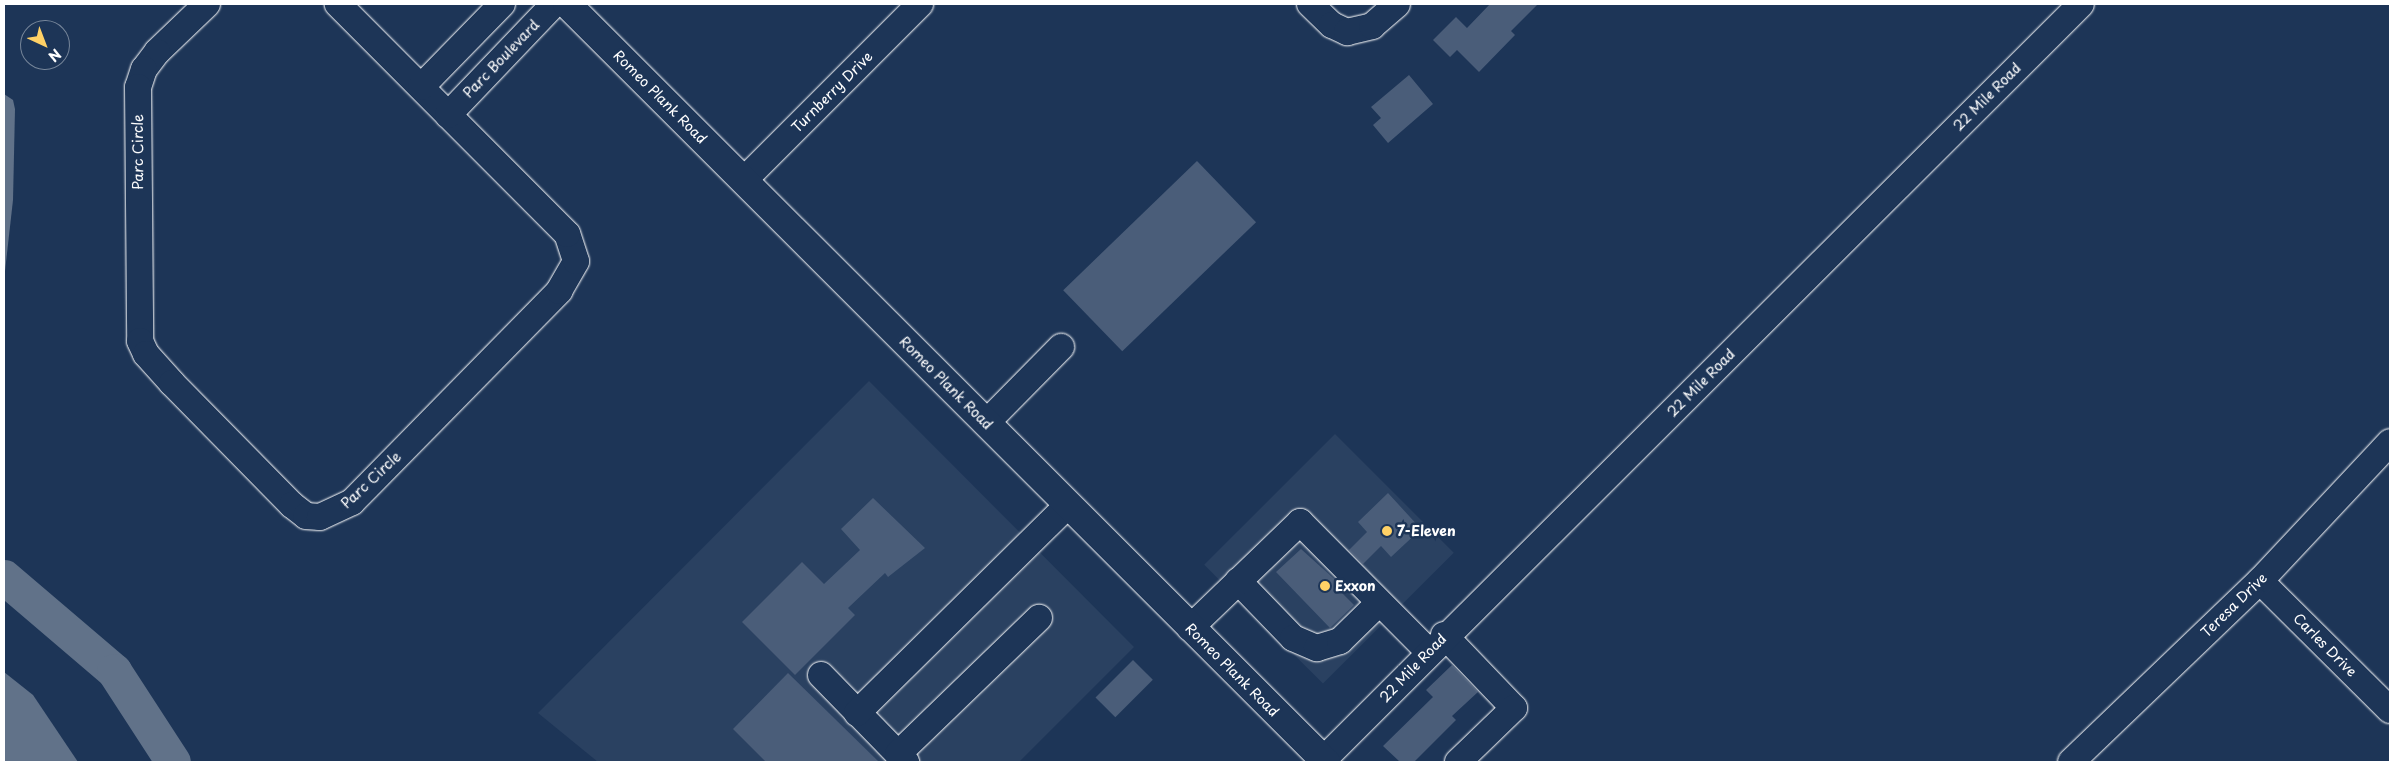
<!DOCTYPE html>
<style>
body{margin:0}
#map{position:relative;width:2394px;height:766px;overflow:hidden;background:#1d3557;font-family:"Playpen Sans",sans-serif}
div>[style]{position:absolute}
[style*='--x']{left:calc(var(--x)*1px);top:calc(var(--y)*1px);width:calc(var(--w)*1px);rotate:calc(var(--a)*1deg)}
.built>*{inset:0;background:#2a4161;transform-origin:0 0}
.water>*{inset:0;background:#617289}
.river>*{height:35px;margin:-17.5px;padding:0 17.5px;transform-origin:17.5px;border-radius:17.5px;background:#617289}
.building>*{inset:0;background:#4a5d79;transform-origin:0 0}
.roads{filter:drop-shadow(0 0 1px #fff) drop-shadow(0 0 1px #fff)}
.minor>*{height:26px;margin:-13px;padding:0 13px;transform-origin:13px;border-radius:13px;background:#1d3557}
.major>*{height:28px;margin:-14px;padding:0 14px;transform-origin:14px;border-radius:14px;background:#1d3557}
.dots>*{width:14px;height:14px;translate:-50% -50%;box-sizing:border-box;border:2px solid #1d3557;border-radius:50%}
span{translate:-50% -50%;white-space:nowrap;text-align:center;line-height:1.15;-webkit-text-stroke:5px #1d3557;paint-order:stroke}
.street-label{font-size:14px;color:#fff}
.poi-label{font-size:14px;color:#fff;font-weight:700}
.left{translate:0 -50%;text-align:left}
.frame{position:absolute;inset:0;border:5px solid #fff;pointer-events:none}
.north{position:absolute;left:20px;top:20px;width:50px;height:50px;box-sizing:border-box;background:#1d3557;border:1px solid #77869a;border-radius:50%;rotate:137deg;font-size:14px;font-weight:700;line-height:20px;text-align:center;color:#fff}
.north::after{content:'';display:block;margin:auto;width:18px;height:22px;background:#ffd166;clip-path:polygon(50% 0,100% 100%,50% 72%,0 100%)}
</style>
<div id="map">
<div class="built">
<div style="clip-path:polygon(869px 381px,1134px 647px,1019px 762px,598px 762px,538px 713px)"></div>
<div style="left:1335px;top:434px;width:168px;height:185px;rotate:45deg"></div>
</div>
<div class="water">
<div style="clip-path:polygon(4px 94px,13px 100px,15px 109px,13px 200px,4px 280px)"></div>
<div style="clip-path:polygon(4px 672px,33px 695px,78px 762px,4px 762px)"></div>
</div>
<div class="river">
<div style="--x:4;--y:577;--w:145;--a:40.5"></div>
<div style="--x:114;--y:671;--w:108;--a:57"></div>
</div>
<div class="building">
<div style="clip-path:polygon(1490px 4px,1538px 4px,1511px 31px,1515px 35px,1479px 72px,1457px 50px,1450px 57px,1433px 40px,1456px 17px,1467px 28px)"></div>
<div style="clip-path:polygon(1409px 75px,1433px 104px,1388px 143px,1373px 125px,1381px 118px,1371px 107px)"></div>
<div style="left:1197px;top:161px;width:85px;height:186px;rotate:46deg"></div>
<div style="clip-path:polygon(1388px 493px,1421px 529px,1391px 557px,1381px 546px,1363px 564px,1349px 550px,1367px 532px,1358px 522px)"></div>
<div style="clip-path:polygon(873px 498px,925px 548px,888px 577px,885px 573px,848px 608px,855px 615px,795px 675px,742px 622px,802px 562px,824px 584px,860px 550px,841px 529px)"></div>
<div style="clip-path:polygon(1301px 549px,1341px 585px,1337px 588px,1354px 605px,1330px 628px,1276px 572px)"></div>
<div style="left:1133px;top:660px;width:28px;height:53px;rotate:45deg"></div>
<div style="clip-path:polygon(1452px 665px,1478px 692px,1452px 716px,1456px 720px,1414px 762px,1400px 762px,1383px 746px,1433px 697px,1426px 690px)"></div>
<div style="clip-path:polygon(788px 673px,879px 762px,766px 762px,733px 729px)"></div>
</div>
<div class="roads">
<div class="minor">
<div style="--x:207;--y:4;--w:69;--a:136.2"></div>
<div style="--x:157;--y:52;--w:21;--a:127"></div>
<div style="--x:144;--y:69;--w:19;--a:108"></div>
<div style="--x:138;--y:87;--w:254;--a:89.5"></div>
<div style="--x:140;--y:341;--w:14;--a:65"></div>
<div style="--x:146;--y:354;--w:39;--a:48"></div>
<div style="--x:172;--y:383;--w:171;--a:45.5"></div>
<div style="--x:292;--y:505;--w:18;--a:38"></div>
<div style="--x:306;--y:516;--w:14;--a:4"></div>
<div style="--x:320;--y:517;--w:35;--a:-25"></div>
<div style="--x:352;--y:502;--w:296;--a:-45.5"></div>
<div style="--x:559;--y:291;--w:34;--a:-60"></div>
<div style="--x:576;--y:261;--w:28;--a:-108"></div>
<div style="--x:567;--y:234;--w:325;--a:-134.9"></div>
<div style="--x:1310;--y:4;--w:30;--a:44"></div>
<div style="--x:1332;--y:25;--w:17;--a:25"></div>
<div style="--x:1347;--y:32;--w:26;--a:-13"></div>
<div style="--x:1372;--y:26;--w:33;--a:-41"></div>
<div style="--x:421;--y:87;--w:116;--a:-45.7"></div>
<div style="--x:448;--y:115;--w:153;--a:-46.3"></div>
<div style="--x:744;--y:180;--w:249;--a:-45"></div>
<div style="--x:986;--y:423;--w:107;--a:-45.4"></div>
<div style="--x:1238;--y:581;--w:79;--a:46"></div>
<div style="--x:1293;--y:638;--w:26;--a:23"></div>
<div style="--x:1317;--y:648;--w:24;--a:-17"></div>
<div style="--x:1340;--y:641;--w:54;--a:-44.3"></div>
<div style="--x:2260;--y:581;--w:183;--a:44.8"></div>
<div style="--x:1190;--y:628;--w:153;--a:-43.9"></div>
<div style="--x:1300;--y:522;--w:182;--a:45.2"></div>
<div style="--x:1444;--y:635;--w:101;--a:46.2"></div>
<div style="--x:1514;--y:708;--w:78;--a:136"></div>
<div style="--x:821;--y:675;--w:122;--a:45.7"></div>
<div style="--x:857;--y:713;--w:296;--a:-44.6"></div>
<div style="--x:898;--y:754;--w:196;--a:-44"></div>
<div style="--x:1321;--y:762;--w:1073;--a:-44.92"></div>
<div style="--x:2071;--y:762;--w:262;--a:-43.8"></div>
<div style="--x:2260;--y:581;--w:190;--a:-46.9"></div>
</div>
<div class="major">
<div style="--x:567;--y:4;--w:1073;--a:44.96"></div>
</div>
</div>
<div class="dots">
<div style="left:1387px;top:531px;background:#ffd166"></div>
<div style="left:1325px;top:586px;background:#ffd166"></div>
</div>
<div class="street-label">
<span style="left:501px;top:59px;rotate:-46deg">Parc Boulevard</span>
<span style="left:832px;top:92px;rotate:-45deg">Turnberry Drive</span>
<span style="left:660px;top:97px;rotate:45deg">Romeo Plank Road</span>
<span style="left:1987px;top:97px;rotate:-45deg">22 Mile Road</span>
<span style="left:138px;top:152px;rotate:-90deg">Parc Circle</span>
<span style="left:946px;top:383px;rotate:45deg">Romeo Plank Road</span>
<span style="left:1701px;top:383px;rotate:-45deg">22 Mile Road</span>
<span style="left:371px;top:480px;rotate:-43deg">Parc Circle</span>
<span style="left:2234px;top:605px;rotate:-44deg">Teresa Drive</span>
<span style="left:2325px;top:645px;rotate:45deg">Carles Drive</span>
<span style="left:1413px;top:668px;rotate:-46deg">22 Mile Road</span>
<span style="left:1232px;top:670px;rotate:45deg">Romeo Plank Road</span>
</div>
<div class="poi-label">
<span class="left" style="left:1397px;top:531px">7-Eleven</span>
<span class="left" style="left:1335px;top:586px">Exxon</span>
</div>
<div class="frame"></div>
<div class="north">N</div>
</div>
